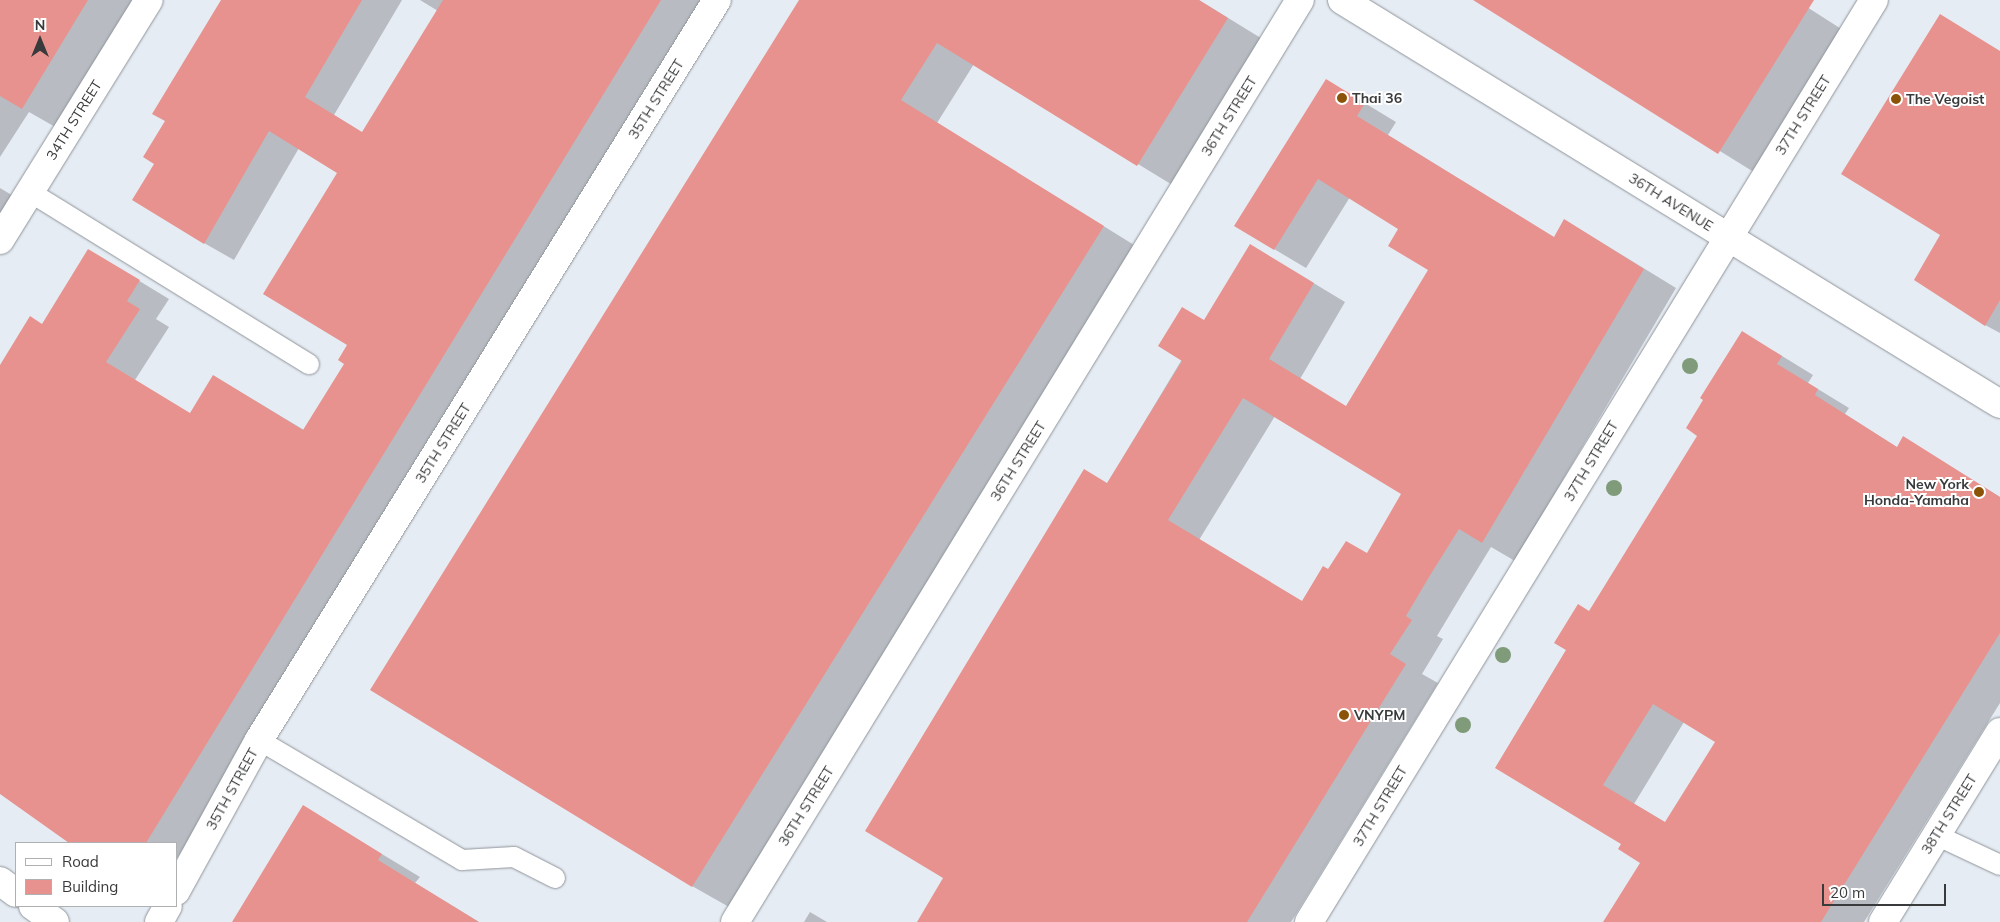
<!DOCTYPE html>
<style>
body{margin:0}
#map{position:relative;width:2000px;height:922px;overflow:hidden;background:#e6ecf3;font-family:Mulish,sans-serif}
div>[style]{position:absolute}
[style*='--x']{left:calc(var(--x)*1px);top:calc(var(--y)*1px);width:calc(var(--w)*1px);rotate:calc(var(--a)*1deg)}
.shadow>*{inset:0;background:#0003}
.building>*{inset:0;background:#e7928e}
.roads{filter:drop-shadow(0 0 1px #8f949b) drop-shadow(0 0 1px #8f949b)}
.lane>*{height:20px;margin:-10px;padding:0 10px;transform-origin:10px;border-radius:10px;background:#fff}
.street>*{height:28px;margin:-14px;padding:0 14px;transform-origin:14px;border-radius:14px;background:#fff}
.secondary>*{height:28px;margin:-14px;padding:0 14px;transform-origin:14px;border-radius:14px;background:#fff}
.trees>*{width:16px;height:16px;margin:-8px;border-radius:50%;background:#7f9b7a}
.dots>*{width:14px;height:14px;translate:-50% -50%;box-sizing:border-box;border:2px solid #fff;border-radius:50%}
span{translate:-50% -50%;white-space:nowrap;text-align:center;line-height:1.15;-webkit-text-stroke:4px #fff;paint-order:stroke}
.poi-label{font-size:14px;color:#383a3c;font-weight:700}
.left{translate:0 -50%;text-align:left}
.right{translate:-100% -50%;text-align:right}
.street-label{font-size:14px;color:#383a3c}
.legend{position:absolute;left:15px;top:842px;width:162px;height:65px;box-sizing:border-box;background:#fff;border:1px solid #afb0b1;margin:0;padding:6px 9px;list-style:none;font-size:15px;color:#383a3c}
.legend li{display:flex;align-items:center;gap:10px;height:25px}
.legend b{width:25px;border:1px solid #afb0b1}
.north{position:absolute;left:15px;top:15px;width:50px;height:50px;-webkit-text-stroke:4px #fff;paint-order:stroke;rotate:0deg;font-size:14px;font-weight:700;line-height:20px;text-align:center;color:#383a3c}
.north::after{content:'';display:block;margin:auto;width:18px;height:22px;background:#383a3c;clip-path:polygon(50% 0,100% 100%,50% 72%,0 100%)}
.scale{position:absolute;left:1822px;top:884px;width:124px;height:22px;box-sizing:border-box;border:2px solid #383a3c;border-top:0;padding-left:6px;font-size:15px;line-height:18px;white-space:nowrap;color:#383a3c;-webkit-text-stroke:4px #fff;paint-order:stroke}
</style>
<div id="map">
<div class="shadow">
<div style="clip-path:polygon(0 0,135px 0,57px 128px,29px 112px,0 157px)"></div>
<div style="clip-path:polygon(231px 0,402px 0,334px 115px,363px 133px,438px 11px,420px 0,701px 0,176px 860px,176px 843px,71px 843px,0 791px,0 367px,43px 325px,118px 268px,169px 299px,156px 319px,169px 327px,135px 380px,190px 414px,214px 376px,304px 430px,346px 364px,349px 345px,339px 172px,299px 148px,234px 260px,204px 243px,155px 163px,166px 121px)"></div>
<div style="clip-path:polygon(800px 0,1199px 0,1264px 40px,1174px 186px,974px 64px,937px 123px,1139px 248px,729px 907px,692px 886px)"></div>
<div style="clip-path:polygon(1476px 0,1796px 0,1846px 32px,1757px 174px)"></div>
<div style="clip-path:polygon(2000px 51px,2000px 333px,1985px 325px,1942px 235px)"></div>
<div style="clip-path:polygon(evenodd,1358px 99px,1396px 122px,1388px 135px,1555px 238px,1565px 220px,1676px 288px,1515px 561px,1491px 547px,1461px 596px,1437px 636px,1443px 639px,1422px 674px,1438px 683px,1291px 922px,918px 922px,945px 878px,1107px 484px,1205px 321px,1282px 264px,1345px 302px,1300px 379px,1347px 407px,1430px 269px,1400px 228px,1350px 197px,1306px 268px,1274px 249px,1358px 99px,1275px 416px,1403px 494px,1367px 554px,1329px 571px,1303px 602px,1199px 540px,1275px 416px)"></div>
<div style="clip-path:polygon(0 188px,15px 197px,0 221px)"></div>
<div style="clip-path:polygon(evenodd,1774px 351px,1813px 375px,1808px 383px,1849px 408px,1845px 414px,1898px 448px,1904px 438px,2000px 497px,2000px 703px,1864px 922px,1605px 922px,1642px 862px,1623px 844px,1496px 767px,1589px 612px,1774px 351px,1684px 722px,1717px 742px,1666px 823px,1634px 804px,1684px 722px)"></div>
<div style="clip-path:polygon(304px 807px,420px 877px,415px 883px,479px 922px,233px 922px)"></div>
<div style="clip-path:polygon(810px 912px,827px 922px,804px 922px)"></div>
</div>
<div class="building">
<div style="clip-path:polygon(0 0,88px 0,22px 109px,0 96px)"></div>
<div style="clip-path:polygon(221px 0,362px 0,305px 97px,362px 132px,443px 0,661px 0,146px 843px,69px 843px,0 794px,0 365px,30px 316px,42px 324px,88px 249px,140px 280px,127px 301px,140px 309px,106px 362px,190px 413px,213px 375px,303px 430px,344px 364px,338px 360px,347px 345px,263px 294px,337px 173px,269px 131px,204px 244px,132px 200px,154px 164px,143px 157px,165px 121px,152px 114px)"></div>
<div style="clip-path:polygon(799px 0,1199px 0,1228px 18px,1137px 166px,937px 43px,901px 100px,1104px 226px,692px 887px,370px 690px)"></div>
<div style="clip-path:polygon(1473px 0,1814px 0,1718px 154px)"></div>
<div style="clip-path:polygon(1940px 14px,2000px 51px,2000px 300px,1985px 326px,1914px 280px,1940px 235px,1841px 174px)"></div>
<div style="clip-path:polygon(evenodd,1326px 79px,1365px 103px,1357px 116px,1554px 237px,1564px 219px,1644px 269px,1482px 543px,1459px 529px,1429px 577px,1406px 616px,1412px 620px,1390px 654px,1406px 664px,1247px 922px,917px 922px,943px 878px,865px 831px,1084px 469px,1107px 483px,1182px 361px,1158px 346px,1182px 307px,1204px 320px,1250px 244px,1314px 283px,1269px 359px,1346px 406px,1428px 270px,1388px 246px,1398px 229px,1318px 179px,1274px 250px,1234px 226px,1326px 79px,1243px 398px,1401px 494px,1367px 553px,1346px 541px,1328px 569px,1323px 566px,1302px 601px,1168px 520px,1243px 398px)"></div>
<div style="clip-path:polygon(evenodd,1742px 331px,1782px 356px,1777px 364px,1818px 389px,1815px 395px,1897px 447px,1903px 436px,2000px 497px,2000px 633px,1821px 922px,1603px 922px,1640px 863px,1618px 849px,1621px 844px,1495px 768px,1566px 650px,1554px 643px,1578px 604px,1589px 611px,1697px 436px,1686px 428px,1703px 400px,1700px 398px,1742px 331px,1653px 704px,1715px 742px,1665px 822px,1603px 785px,1653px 704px)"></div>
<div style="clip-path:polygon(303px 805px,382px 854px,378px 860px,479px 922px,232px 922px)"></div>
</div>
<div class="roads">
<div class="lane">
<div style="--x:30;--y:192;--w:328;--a:31.7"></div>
<div style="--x:259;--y:740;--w:236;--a:30.6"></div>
<div style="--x:462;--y:860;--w:52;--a:-3.3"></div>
<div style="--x:514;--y:857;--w:46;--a:27.1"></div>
<div style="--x:1936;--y:835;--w:71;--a:25.1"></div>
</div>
<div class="street">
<div style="--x:0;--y:240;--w:282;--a:-58.2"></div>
<div style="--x:0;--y:881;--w:20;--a:37"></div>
<div style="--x:176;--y:891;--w:172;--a:-61.2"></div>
<div style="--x:259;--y:740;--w:870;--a:-58.25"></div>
<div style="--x:33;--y:906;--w:27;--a:36"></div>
<div style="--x:159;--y:922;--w:18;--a:-61"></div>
<div style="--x:735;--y:922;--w:1081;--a:-58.5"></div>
<div style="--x:1309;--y:922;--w:1081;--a:-58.5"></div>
<div style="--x:1883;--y:922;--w:223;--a:-58.4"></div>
</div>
<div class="secondary">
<div style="--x:1342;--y:0;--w:772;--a:31.55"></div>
</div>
</div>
<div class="trees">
<div style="left:1690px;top:366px"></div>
<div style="left:1614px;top:488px"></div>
<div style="left:1503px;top:655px"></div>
<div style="left:1463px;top:725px"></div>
</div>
<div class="dots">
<div style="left:1342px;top:98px;background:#8b5307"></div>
<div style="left:1896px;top:99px;background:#8b5307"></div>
<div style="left:1979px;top:492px;background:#8b5307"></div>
<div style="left:1344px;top:715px;background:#8b5307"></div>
</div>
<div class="poi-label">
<span class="left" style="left:1352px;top:98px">Thai 36</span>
<span class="left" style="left:1906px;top:99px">The Vegoist</span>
<span class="right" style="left:1969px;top:492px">New York<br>Honda-Yamaha</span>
<span class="left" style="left:1354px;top:715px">VNYPM</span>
</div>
<div class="street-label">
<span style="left:656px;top:99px;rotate:-58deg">35TH STREET</span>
<span style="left:1803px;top:115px;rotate:-58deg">37TH STREET</span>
<span style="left:1229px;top:116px;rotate:-58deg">36TH STREET</span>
<span style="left:74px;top:120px;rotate:-58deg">34TH STREET</span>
<span style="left:1671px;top:202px;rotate:32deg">36TH AVENUE</span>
<span style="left:443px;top:443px;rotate:-58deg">35TH STREET</span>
<span style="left:1018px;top:461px;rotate:-58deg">36TH STREET</span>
<span style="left:1591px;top:461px;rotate:-59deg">37TH STREET</span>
<span style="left:232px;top:789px;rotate:-61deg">35TH STREET</span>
<span style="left:806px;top:806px;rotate:-58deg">36TH STREET</span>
<span style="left:1380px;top:806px;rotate:-59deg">37TH STREET</span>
<span style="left:1949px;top:814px;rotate:-58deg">38TH STREET</span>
</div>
<ul class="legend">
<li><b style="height:6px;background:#fff"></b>Road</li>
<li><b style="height:14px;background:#e7928e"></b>Building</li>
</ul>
<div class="north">N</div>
<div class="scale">20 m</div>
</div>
